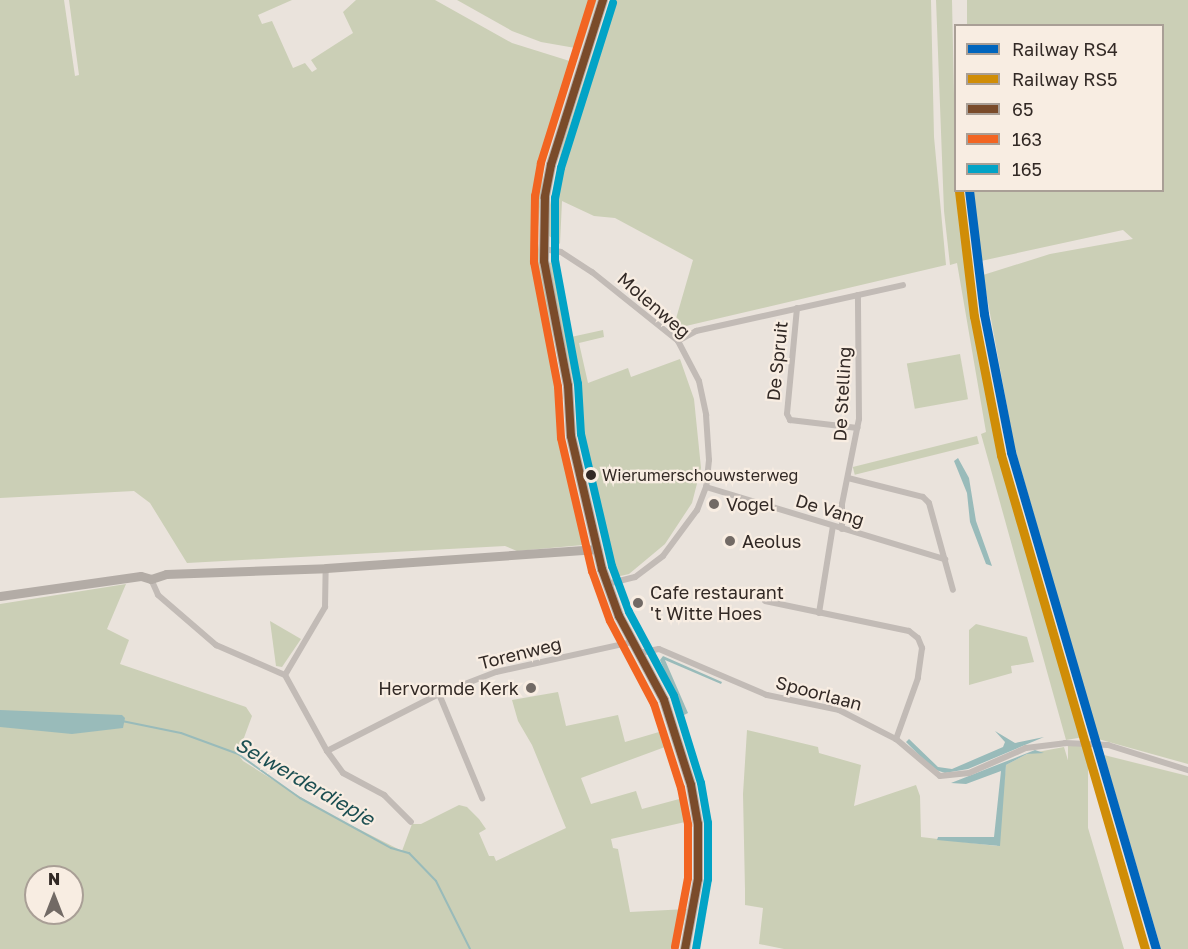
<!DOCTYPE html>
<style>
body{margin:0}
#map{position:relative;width:1188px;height:949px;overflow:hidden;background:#eae3dc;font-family:"Golos Text",sans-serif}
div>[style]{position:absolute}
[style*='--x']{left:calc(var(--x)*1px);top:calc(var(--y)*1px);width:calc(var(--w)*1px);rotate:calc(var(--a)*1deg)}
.green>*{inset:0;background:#cbcfb6;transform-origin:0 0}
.water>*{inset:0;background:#99bbba}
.stream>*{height:2px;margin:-1px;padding:0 1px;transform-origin:1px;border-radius:1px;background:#99bbba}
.street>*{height:6px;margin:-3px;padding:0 3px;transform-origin:3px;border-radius:3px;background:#c2bbb6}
.secondary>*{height:9px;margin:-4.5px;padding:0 4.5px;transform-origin:4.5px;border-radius:4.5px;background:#b3aca6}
.primary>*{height:10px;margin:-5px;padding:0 5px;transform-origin:5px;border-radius:5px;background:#b1aaa5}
.bus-1>*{height:8px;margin:-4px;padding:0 4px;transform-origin:4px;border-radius:4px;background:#7a4b2a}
.bus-2>*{height:8px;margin:-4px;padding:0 4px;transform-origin:4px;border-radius:4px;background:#f26522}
.bus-3>*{height:8px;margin:-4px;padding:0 4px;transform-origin:4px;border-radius:4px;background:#02a3c6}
.rail-1>*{height:9px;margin:-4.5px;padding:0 4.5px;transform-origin:4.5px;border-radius:4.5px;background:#0065bd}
.rail-2>*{height:9px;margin:-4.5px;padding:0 4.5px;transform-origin:4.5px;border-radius:4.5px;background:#d08d07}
.dots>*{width:16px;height:16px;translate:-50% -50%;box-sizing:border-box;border:3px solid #f8ede2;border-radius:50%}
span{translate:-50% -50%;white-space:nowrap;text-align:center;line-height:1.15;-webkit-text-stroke:4.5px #f8ede2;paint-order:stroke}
.bus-label{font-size:16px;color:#322925}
.left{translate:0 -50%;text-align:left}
.street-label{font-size:18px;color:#322925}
.poi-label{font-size:18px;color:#322925}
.right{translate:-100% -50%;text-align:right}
.water-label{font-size:20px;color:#1c4f52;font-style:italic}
.legend{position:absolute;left:954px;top:24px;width:210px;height:168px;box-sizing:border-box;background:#f8ede2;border:2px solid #a99f96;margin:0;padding:8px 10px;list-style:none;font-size:18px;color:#322925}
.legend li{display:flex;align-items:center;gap:12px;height:30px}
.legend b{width:30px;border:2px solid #a99f96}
.north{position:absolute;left:24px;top:865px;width:60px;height:60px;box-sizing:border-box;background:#f8ede2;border:2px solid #a99f96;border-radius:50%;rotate:0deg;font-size:16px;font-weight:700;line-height:24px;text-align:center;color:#322925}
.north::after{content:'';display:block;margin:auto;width:21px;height:27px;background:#726a65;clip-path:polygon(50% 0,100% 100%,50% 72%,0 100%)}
</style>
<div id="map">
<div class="green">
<div style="clip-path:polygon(0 0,64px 0,75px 76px,79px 75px,69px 0,292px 0,258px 15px,262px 24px,272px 21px,293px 68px,305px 63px,312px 72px,317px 69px,311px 60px,353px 33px,343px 12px,356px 0,435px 0,512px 43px,576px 63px,544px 166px,537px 237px,563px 399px,555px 400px,583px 545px,517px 551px,505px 546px,187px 563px,150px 503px,134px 491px,0 498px)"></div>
<div style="clip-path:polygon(457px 0,597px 0,581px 49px,541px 42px,512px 31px)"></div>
<div style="clip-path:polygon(610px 0,931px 0,934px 137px,946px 265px,673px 329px,693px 260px,615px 218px,594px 216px,562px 201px,560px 244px,549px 236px,549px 210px,561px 150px)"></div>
<div style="clip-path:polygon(936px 0,952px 0,956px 190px,959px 191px,976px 331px,994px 419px,1084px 737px,1066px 740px,981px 434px,986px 432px,957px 263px,950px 265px,944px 211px)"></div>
<div style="clip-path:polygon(967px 0,1188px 0,1188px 764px,1098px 739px,1014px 445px,983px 275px,1050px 254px,1133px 239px,1123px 230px,981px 261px,973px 191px,1162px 190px,1162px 26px,967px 25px)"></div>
<div style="clip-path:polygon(558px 261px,571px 337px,603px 330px,604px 337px,579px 343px,588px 383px,628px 368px,631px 377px,680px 359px,694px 399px,701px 468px,692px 503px,665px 544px,629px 574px,616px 577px,555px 300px,549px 263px)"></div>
<div style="left:960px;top:354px;width:46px;height:54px;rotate:80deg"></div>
<div style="left:977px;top:436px;width:8px;height:128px;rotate:76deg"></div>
<div style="clip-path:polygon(evenodd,126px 584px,107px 629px,129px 640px,120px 664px,246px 707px,252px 716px,238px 754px,243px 761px,323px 811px,402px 851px,412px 824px,421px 824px,459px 805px,467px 807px,479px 819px,486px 829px,479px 833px,489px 856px,494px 856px,496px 861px,566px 828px,532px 745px,518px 721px,512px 700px,558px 692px,566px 726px,618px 715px,625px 742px,659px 732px,665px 747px,581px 778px,591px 804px,636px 791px,642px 809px,683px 798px,685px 822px,611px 839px,613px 848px,618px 849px,630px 912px,687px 909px,678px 949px,0 949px,0 604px,126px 584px,36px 877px,72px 877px,72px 913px,36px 913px,36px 877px)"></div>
<div style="clip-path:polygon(270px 621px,301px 639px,282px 667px,276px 666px)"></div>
<div style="clip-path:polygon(976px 624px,1027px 637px,1034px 662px,1011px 666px,1012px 673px,969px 685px,969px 630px)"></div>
<div style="clip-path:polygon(747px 730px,818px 747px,819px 753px,861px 765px,854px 806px,916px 785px,920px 796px,921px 837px,997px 846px,1006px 765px,1027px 754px,1064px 747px,1124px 949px,784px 949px,759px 944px,763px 908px,745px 905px,745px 890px,743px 794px)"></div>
<div style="left:1068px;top:746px;width:20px;height:212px"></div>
<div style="clip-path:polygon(1104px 755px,1188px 776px,1188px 949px,1161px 949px)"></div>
</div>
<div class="water">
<div style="clip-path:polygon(958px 458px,969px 478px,976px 521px,992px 566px,986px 564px,970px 522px,967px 493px,954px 461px)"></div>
<div style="clip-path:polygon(663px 656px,722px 682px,721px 684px,665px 660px,688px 713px,684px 715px,660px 660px)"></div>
<div style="clip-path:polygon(0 710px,122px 715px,125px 718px,123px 728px,72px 734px,0 727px)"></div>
<div style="clip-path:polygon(995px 731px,1015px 743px,1044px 737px,968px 769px,945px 773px,933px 769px,906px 742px,909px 739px,938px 767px,952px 769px,1003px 747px,1005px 742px)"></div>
<div style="clip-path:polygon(1035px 750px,1044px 753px,1027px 754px,1006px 765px,1000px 846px,937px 840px,938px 837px,994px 837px,1001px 771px,966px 784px,951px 783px)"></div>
</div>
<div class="stream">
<div style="--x:122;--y:721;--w:60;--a:11.5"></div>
<div style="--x:181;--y:733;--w:61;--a:20.2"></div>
<div style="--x:238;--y:754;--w:76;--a:35.4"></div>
<div style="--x:300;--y:798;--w:104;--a:28.8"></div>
<div style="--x:391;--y:848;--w:19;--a:16"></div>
<div style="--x:409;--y:853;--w:39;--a:46"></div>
<div style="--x:436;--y:881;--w:76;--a:63.4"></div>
</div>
<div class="street">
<div style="--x:544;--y:249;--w:17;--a:10"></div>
<div style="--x:561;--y:252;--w:37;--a:33"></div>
<div style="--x:592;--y:272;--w:110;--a:38.7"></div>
<div style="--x:678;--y:341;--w:45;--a:62.3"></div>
<div style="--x:699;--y:381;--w:35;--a:78"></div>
<div style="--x:706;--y:415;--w:45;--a:86.2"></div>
<div style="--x:709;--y:460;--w:27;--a:96"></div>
<div style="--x:706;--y:487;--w:25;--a:111"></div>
<div style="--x:697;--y:510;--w:57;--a:126.5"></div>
<div style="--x:663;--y:556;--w:35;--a:143"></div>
<div style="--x:635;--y:577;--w:29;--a:166"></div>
<div style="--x:797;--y:308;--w:106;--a:95.4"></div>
<div style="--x:787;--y:414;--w:7;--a:63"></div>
<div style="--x:790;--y:420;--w:68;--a:6.7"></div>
<div style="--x:678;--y:341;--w:21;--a:-29"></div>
<div style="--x:696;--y:331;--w:212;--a:-12.5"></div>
<div style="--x:848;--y:478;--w:77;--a:14.2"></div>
<div style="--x:923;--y:497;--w:8;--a:45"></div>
<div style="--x:929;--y:503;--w:90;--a:74.6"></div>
<div style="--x:706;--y:487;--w:250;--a:16.8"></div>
<div style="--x:842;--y:529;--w:25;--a:-90"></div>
<div style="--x:842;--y:504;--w:87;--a:-78.7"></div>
<div style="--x:859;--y:419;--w:124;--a:-90.5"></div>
<div style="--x:151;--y:579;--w:17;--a:66"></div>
<div style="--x:158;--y:595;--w:77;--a:40.8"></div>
<div style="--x:216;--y:645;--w:75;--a:23.5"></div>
<div style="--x:285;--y:675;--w:87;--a:61.1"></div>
<div style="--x:327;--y:751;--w:126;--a:-27"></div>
<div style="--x:439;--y:694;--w:61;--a:-21.1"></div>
<div style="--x:496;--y:672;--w:140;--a:-12.4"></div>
<div style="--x:765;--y:601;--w:147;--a:11.8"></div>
<div style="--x:909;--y:631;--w:11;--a:38"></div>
<div style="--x:918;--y:638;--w:11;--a:68"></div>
<div style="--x:922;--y:648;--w:30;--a:98"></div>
<div style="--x:918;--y:678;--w:65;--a:109.8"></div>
<div style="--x:819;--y:613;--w:88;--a:-80.9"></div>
<div style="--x:640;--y:653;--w:19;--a:-12"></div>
<div style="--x:659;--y:649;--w:117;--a:23.1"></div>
<div style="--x:767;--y:695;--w:74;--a:11.8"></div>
<div style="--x:839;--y:710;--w:64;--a:27"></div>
<div style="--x:896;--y:739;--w:57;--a:40.1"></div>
<div style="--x:940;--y:776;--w:29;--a:-6"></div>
<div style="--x:969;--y:773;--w:62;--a:-23.7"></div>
<div style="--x:1026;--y:748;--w:39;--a:-7"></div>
<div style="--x:1065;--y:743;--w:43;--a:2.7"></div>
<div style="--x:1108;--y:745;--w:84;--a:17.4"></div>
<div style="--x:285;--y:675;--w:79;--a:-59.5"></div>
<div style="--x:325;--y:607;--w:39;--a:-89"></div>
<div style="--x:439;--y:694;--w:113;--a:67.5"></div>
<div style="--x:327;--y:751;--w:27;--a:54"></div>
<div style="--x:343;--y:773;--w:47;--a:28.2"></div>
<div style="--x:384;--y:795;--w:38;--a:45"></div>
</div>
<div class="secondary">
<div style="--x:0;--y:596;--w:142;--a:-8.1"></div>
<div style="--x:141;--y:576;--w:10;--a:17"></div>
<div style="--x:151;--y:579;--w:16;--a:-18"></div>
<div style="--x:166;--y:574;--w:160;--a:-2.1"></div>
<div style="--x:326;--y:568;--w:272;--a:-4"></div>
</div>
<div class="primary">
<div style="--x:603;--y:0;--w:173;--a:107.5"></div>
<div style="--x:551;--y:165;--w:33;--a:101"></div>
<div style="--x:545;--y:197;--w:64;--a:90.9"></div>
<div style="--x:544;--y:261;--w:127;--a:79.1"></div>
<div style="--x:568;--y:386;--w:50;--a:86.6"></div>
<div style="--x:571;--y:436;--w:137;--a:76.9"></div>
<div style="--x:602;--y:569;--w:50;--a:70.1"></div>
<div style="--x:619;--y:616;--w:95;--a:61.8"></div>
<div style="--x:664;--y:700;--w:89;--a:72.4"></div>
<div style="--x:691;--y:785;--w:40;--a:80"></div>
<div style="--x:698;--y:824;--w:55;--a:90"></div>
<div style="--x:698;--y:879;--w:71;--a:100.5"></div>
</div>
<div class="bus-1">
<div style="--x:603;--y:0;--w:173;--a:107.5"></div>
<div style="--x:551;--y:165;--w:33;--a:101"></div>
<div style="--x:545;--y:197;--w:64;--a:90.9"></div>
<div style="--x:544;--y:261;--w:127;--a:79.1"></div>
<div style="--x:568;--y:386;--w:50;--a:86.6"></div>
<div style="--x:571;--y:436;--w:137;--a:76.9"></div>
<div style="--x:602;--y:569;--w:50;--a:70.1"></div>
<div style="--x:619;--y:616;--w:95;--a:61.8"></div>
<div style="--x:664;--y:700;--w:89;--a:72.4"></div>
<div style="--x:691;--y:785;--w:40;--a:80"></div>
<div style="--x:698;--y:824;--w:55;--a:90"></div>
<div style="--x:698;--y:879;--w:71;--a:100.5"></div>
</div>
<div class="bus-2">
<div style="--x:592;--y:0;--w:171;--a:107.4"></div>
<div style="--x:541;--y:163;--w:34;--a:100"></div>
<div style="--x:535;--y:196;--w:66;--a:90.9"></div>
<div style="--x:534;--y:262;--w:127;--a:79.1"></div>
<div style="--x:558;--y:387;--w:51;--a:86.6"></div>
<div style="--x:561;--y:438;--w:137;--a:76.9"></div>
<div style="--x:592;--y:571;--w:53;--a:70.2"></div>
<div style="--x:610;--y:621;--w:94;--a:62.1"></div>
<div style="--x:654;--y:704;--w:88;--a:72.2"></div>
<div style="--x:681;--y:788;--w:38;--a:79"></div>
<div style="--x:688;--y:825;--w:53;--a:90"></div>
<div style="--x:688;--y:878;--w:70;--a:100.7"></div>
</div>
<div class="bus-3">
<div style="--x:613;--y:3;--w:173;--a:107.5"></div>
<div style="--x:561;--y:168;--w:31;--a:101"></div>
<div style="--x:555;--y:198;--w:62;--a:90"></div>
<div style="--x:555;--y:260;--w:126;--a:79.5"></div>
<div style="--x:578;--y:384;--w:50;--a:86.6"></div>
<div style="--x:581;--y:434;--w:136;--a:76.8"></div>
<div style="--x:612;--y:566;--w:49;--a:69.7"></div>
<div style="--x:629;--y:612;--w:95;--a:61.8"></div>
<div style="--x:674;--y:696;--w:91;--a:72.8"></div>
<div style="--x:701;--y:783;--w:41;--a:80.1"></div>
<div style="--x:708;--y:823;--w:56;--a:90"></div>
<div style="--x:708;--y:879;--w:71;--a:99.7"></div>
</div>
<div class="rail-1">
<div style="--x:969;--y:190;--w:125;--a:83.1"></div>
<div style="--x:984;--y:314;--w:141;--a:78.9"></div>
<div style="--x:1011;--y:452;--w:518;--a:73.74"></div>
</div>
<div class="rail-2">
<div style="--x:959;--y:191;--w:126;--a:83.2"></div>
<div style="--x:974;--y:316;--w:142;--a:79"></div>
<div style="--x:1001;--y:455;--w:515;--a:73.75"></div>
</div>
<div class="dots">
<div style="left:591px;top:475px;background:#322925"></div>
<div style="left:714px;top:504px;background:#726a65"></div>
<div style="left:730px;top:541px;background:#726a65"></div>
<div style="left:638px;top:603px;background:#726a65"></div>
<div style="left:531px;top:688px;background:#726a65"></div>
</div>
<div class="bus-label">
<span class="left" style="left:602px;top:475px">Wierumerschouwsterweg</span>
</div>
<div class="street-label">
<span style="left:654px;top:305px;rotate:41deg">Molenweg</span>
<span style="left:777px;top:361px;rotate:-84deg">De Spruit</span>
<span style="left:842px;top:394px;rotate:-87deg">De Stelling</span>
<span style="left:830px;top:510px;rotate:17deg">De Vang</span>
<span style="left:520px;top:653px;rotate:-14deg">Torenweg</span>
<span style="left:819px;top:693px;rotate:15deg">Spoorlaan</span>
</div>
<div class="poi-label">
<span class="left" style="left:726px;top:504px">Vogel</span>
<span class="left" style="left:742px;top:541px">Aeolus</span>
<span class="left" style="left:650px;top:603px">Cafe restaurant<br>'t Witte Hoes</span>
<span class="right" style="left:519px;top:688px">Hervormde Kerk</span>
</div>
<div class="water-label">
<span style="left:305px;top:781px;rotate:30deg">Selwerderdiepje</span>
</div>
<ul class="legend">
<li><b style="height:8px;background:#0065bd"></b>Railway RS4</li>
<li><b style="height:8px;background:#d08d07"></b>Railway RS5</li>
<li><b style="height:8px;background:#7a4b2a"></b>65</li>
<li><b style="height:8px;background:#f26522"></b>163</li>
<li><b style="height:8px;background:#02a3c6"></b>165</li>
</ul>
<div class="north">N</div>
</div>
